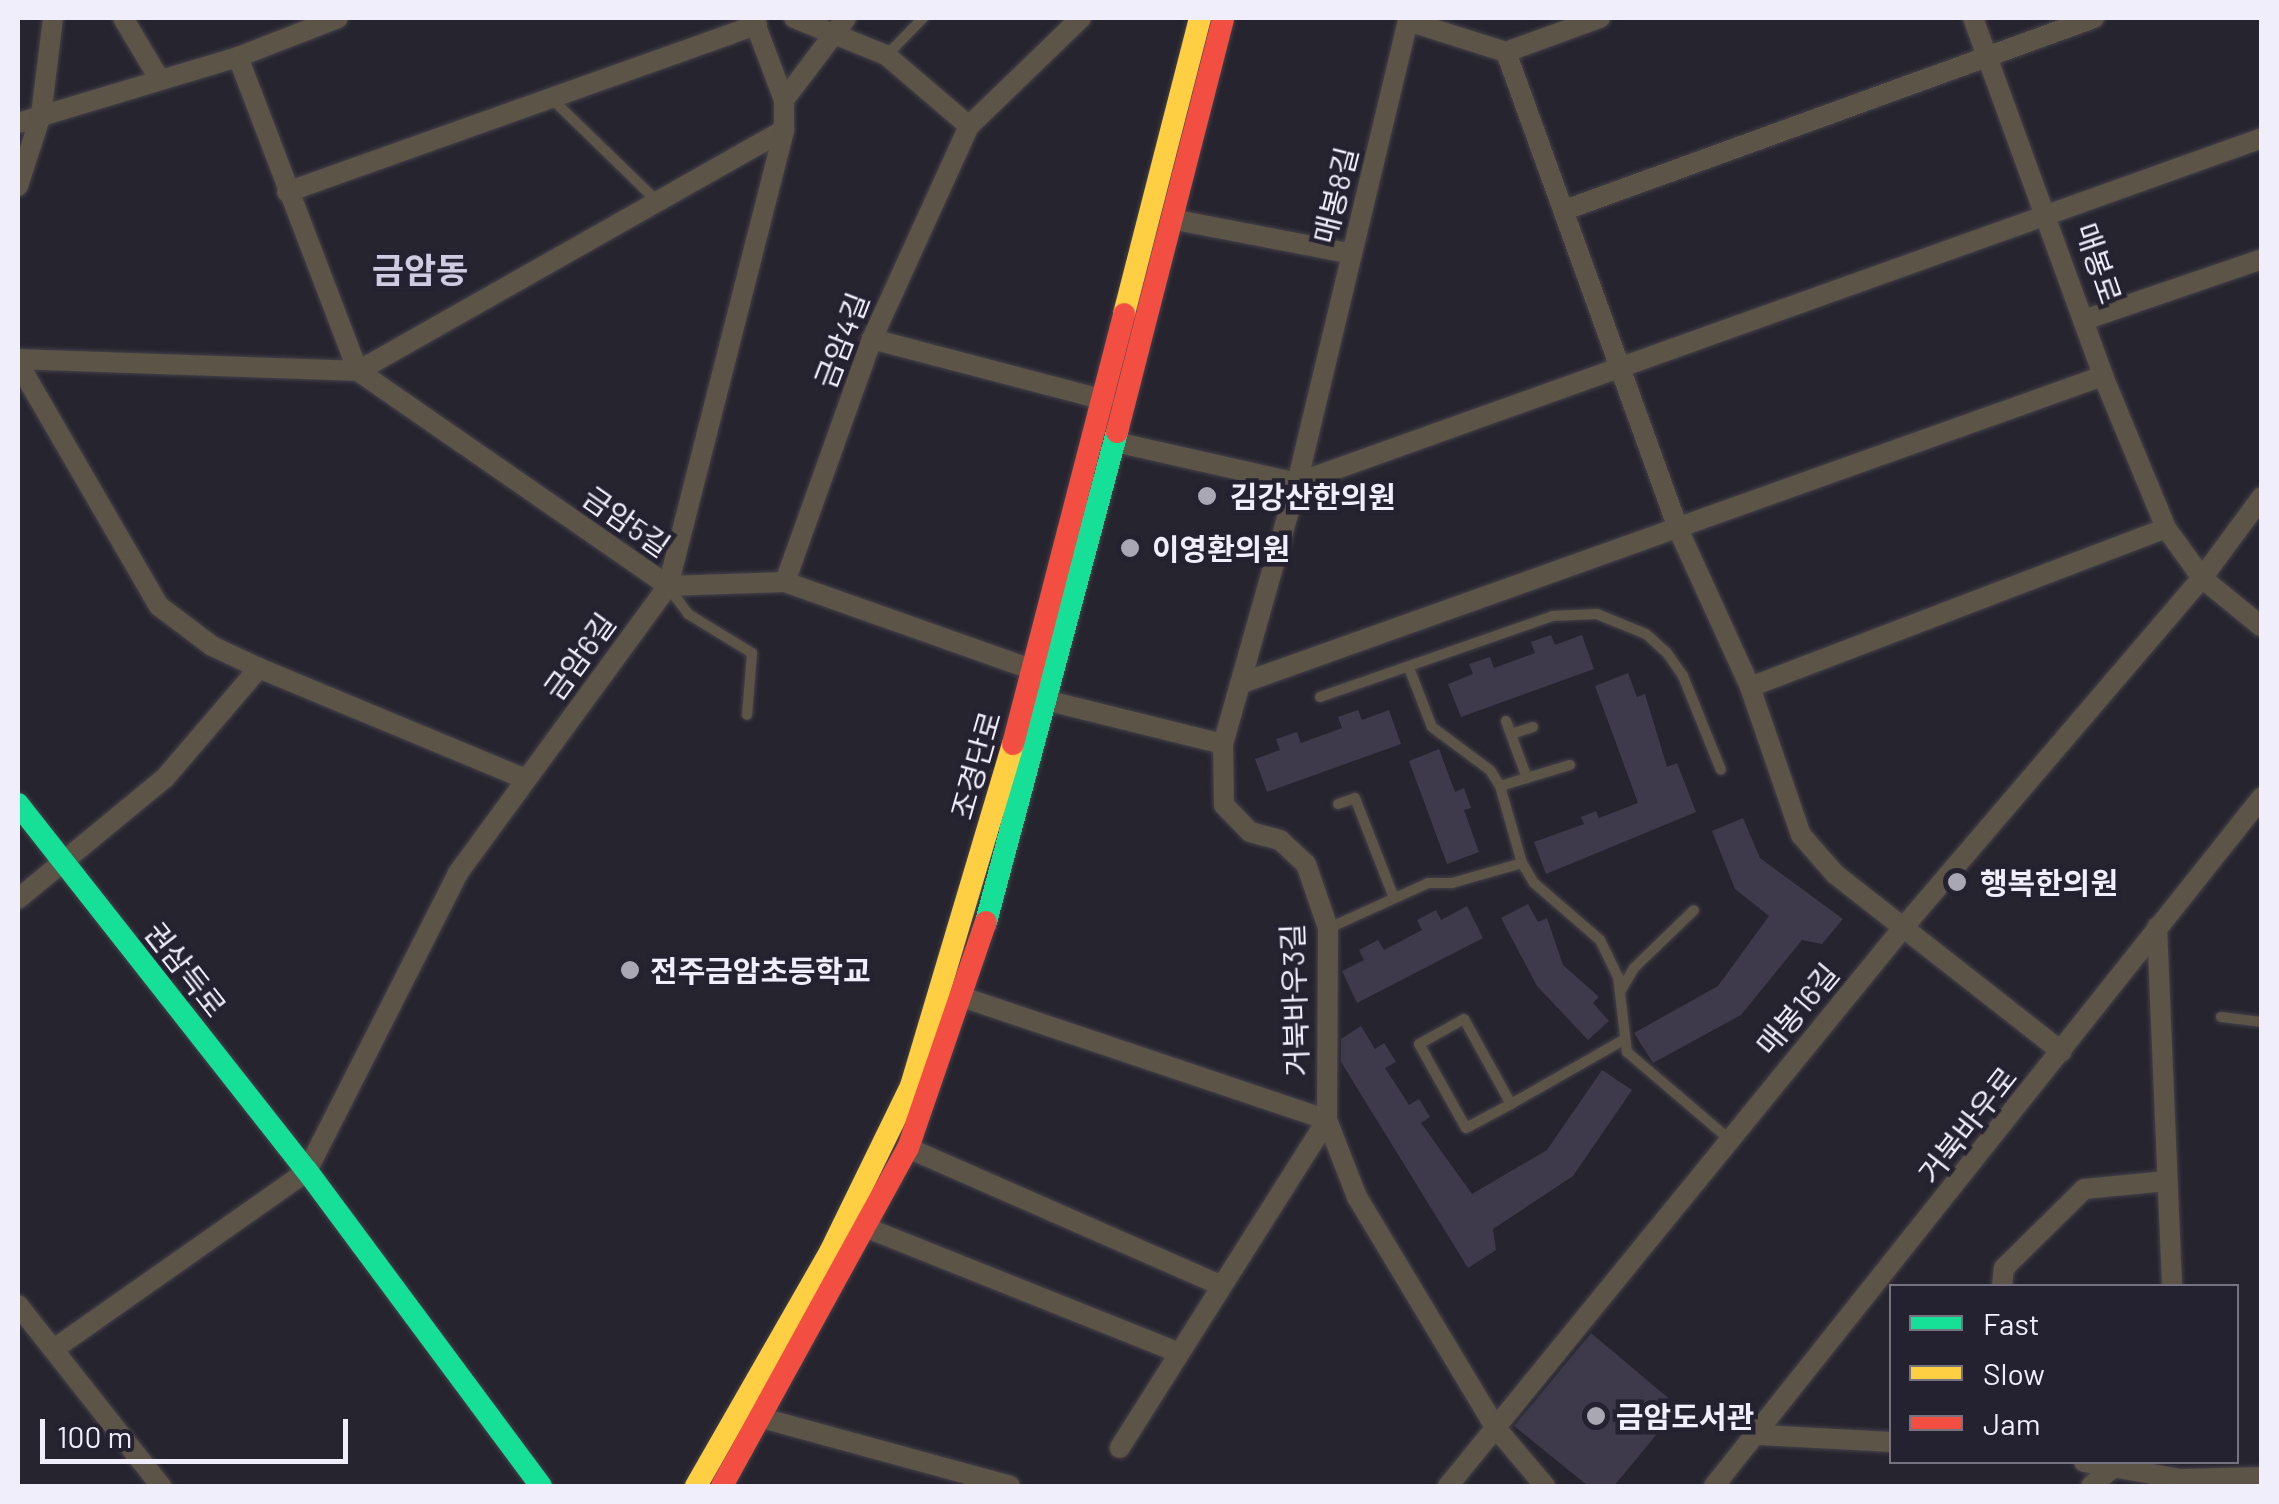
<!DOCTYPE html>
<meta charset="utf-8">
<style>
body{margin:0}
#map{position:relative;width:2279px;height:1504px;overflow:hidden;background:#26242e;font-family:Barlow,"Noto Sans KR",sans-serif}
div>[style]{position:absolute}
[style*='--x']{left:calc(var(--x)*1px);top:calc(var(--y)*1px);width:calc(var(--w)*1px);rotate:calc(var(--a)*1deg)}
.building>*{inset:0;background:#3e3a4c}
.roads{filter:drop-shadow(0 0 2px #43414a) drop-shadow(0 0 2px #43414a)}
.lane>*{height:10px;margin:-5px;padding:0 5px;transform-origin:5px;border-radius:5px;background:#5c5447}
.street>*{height:20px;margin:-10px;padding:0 10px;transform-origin:10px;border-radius:10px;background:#5c5447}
.fast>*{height:22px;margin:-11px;padding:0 11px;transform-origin:11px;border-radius:11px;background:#16e098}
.slow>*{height:22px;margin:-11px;padding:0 11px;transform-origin:11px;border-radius:11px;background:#ffcf43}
.jam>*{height:22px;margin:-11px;padding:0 11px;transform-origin:11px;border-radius:11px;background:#f24e42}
.dots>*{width:28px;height:28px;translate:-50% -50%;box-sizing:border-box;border:5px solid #242131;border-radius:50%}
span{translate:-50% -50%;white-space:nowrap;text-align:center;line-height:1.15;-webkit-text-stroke:9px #242131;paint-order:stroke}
.street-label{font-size:30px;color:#f0eefa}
.poi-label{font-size:30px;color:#f0eefa;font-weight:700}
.left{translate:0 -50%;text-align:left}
.quarter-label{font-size:35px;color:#cfcbe1;font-weight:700}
.frame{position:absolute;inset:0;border:20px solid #f0eefa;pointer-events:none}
.legend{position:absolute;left:1889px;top:1284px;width:350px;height:180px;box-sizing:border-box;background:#242131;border:2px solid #767381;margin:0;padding:12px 18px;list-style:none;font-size:30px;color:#f0eefa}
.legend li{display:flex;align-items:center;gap:20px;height:50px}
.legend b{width:50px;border:2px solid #767381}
.scale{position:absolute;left:40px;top:1419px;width:308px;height:45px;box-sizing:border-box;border:5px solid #f0eefa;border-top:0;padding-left:12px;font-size:30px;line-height:35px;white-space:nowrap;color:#f0eefa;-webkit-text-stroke:8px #242131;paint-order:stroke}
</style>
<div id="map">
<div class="building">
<div style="clip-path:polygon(1551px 635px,1555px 645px,1582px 635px,1594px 669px,1461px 717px,1448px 684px,1473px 674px,1469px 664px,1490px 657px,1494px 668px,1535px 653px,1531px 642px)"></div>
<div style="clip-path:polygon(1628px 673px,1637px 697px,1645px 694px,1667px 767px,1677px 763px,1696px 812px,1546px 874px,1534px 842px,1584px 824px,1581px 817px,1596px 811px,1599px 818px,1638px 803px,1595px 686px)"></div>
<div style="clip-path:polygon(1358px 710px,1362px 720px,1389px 710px,1401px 744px,1267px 792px,1255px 759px,1280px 750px,1276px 739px,1297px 732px,1301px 743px,1342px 728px,1338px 717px)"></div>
<div style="clip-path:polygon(1439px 749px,1455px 792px,1464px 788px,1471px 808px,1464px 810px,1479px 852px,1447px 864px,1409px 761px)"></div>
<div style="clip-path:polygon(1743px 818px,1760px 858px,1843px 919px,1822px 944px,1802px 940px,1741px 1015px,1653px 1063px,1634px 1033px,1718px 986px,1769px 916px,1735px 889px,1712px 831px)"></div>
<div style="clip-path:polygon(1528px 904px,1538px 922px,1547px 918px,1563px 965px,1599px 997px,1593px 1003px,1609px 1021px,1588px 1040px,1537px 986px,1501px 918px)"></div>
<div style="clip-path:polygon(1467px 906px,1483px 938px,1357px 1003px,1342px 971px,1364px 960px,1359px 950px,1378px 940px,1384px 950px,1422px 930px,1417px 920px,1436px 910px,1441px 920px)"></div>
<div style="clip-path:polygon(1361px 1026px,1375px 1049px,1384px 1043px,1396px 1062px,1385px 1068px,1409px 1105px,1419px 1099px,1430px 1117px,1421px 1123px,1472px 1194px,1547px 1150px,1602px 1070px,1632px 1090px,1573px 1176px,1493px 1229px,1496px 1250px,1468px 1268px,1341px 1062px,1341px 1039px)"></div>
<div style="clip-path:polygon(1591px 1333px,1679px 1407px,1614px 1486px,1588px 1486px,1514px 1426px)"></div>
</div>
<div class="roads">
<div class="lane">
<div style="--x:887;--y:55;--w:52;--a:-45.8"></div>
<div style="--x:552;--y:99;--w:149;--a:44.2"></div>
<div style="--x:668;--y:587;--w:34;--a:53"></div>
<div style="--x:688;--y:614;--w:75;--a:31.4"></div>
<div style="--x:752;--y:653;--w:62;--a:94.6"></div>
<div style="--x:1409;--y:668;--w:63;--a:68.7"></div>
<div style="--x:1432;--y:727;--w:72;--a:36.6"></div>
<div style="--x:1490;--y:770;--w:19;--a:58"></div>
<div style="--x:1500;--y:786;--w:80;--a:74.1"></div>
<div style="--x:1522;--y:863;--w:23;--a:59"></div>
<div style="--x:1534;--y:883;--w:87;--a:40.8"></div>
<div style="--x:1600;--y:940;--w:41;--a:64.1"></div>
<div style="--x:1618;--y:977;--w:76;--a:83.2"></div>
<div style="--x:1627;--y:1052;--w:134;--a:40.5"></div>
<div style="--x:1320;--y:697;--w:246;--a:-19.2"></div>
<div style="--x:1552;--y:616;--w:45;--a:-2.5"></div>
<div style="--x:1597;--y:614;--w:53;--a:22.2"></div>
<div style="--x:1646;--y:634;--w:28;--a:42"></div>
<div style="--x:1667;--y:653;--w:28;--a:55"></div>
<div style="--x:1683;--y:676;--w:101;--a:68"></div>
<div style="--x:1506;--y:721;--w:61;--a:69.8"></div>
<div style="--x:1511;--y:734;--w:23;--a:-18"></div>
<div style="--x:1500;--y:786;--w:73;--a:-16.7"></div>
<div style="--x:1338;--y:804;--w:18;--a:-19"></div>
<div style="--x:1355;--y:798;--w:107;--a:68.7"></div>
<div style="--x:1329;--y:928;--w:109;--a:-24.4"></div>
<div style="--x:1428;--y:883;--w:24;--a:0"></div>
<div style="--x:1452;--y:883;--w:73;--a:-15.9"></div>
<div style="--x:1620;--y:992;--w:28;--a:-60"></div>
<div style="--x:1634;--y:968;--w:83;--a:-44"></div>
<div style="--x:2221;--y:1017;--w:41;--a:7"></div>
<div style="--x:1511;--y:1104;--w:97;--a:-118.9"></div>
<div style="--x:1464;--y:1019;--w:51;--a:150.9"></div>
<div style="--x:1419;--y:1044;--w:96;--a:60.8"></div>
<div style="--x:1466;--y:1128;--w:51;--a:-28.1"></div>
<div style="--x:1511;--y:1104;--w:129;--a:-29.7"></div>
</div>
<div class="street">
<div style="--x:123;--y:18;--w:72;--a:59.2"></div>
<div style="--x:794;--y:18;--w:99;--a:21.9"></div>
<div style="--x:886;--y:55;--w:109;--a:40.5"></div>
<div style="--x:1973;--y:18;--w:381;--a:70"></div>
<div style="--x:2103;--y:376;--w:165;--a:67.5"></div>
<div style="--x:2166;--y:528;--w:62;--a:54.2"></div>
<div style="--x:2202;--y:578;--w:77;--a:39.2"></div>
<div style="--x:1408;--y:21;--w:103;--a:17.6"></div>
<div style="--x:1506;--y:52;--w:100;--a:-19.9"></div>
<div style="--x:1506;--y:52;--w:509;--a:70.14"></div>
<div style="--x:1679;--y:531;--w:171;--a:65.5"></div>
<div style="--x:1750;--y:687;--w:157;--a:71"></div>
<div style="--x:1801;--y:835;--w:52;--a:48.9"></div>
<div style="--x:1835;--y:874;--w:288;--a:38.1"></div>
<div style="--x:238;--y:57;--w:336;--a:69.1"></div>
<div style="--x:358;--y:371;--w:377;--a:34.7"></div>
<div style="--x:668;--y:586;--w:117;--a:-2"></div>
<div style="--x:785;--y:582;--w:263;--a:19.5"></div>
<div style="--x:1033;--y:670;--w:35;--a:63"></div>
<div style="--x:1049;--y:701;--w:179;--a:13.9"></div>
<div style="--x:1223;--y:744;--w:61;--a:89.1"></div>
<div style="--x:1224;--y:805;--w:37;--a:46"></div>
<div style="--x:1250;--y:832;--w:31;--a:15"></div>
<div style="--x:1280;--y:840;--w:35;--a:43"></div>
<div style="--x:1306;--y:864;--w:68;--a:71"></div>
<div style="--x:1328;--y:928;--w:192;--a:90.3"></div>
<div style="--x:1327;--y:1120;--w:83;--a:68.7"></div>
<div style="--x:1357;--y:1197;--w:270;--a:59"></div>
<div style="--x:1496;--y:1428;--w:76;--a:49.8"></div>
<div style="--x:784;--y:100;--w:103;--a:-52.9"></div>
<div style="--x:18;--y:123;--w:230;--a:-16.7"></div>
<div style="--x:238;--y:57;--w:107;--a:-21.3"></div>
<div style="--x:18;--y:186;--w:75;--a:-72.1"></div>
<div style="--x:41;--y:115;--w:98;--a:-82.9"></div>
<div style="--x:287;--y:192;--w:499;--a:-19.6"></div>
<div style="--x:1565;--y:210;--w:563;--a:-19.95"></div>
<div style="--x:1171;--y:219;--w:184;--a:10.9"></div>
<div style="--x:2087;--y:319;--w:185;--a:-18.9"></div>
<div style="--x:872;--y:339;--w:240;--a:14.7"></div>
<div style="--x:18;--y:359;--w:340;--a:2"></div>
<div style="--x:358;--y:371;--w:489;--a:-29.5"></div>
<div style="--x:18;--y:363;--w:281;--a:59.9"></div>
<div style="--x:159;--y:606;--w:66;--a:37"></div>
<div style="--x:212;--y:646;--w:52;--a:25.1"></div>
<div style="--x:259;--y:668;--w:289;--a:22.6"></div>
<div style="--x:1115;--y:442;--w:187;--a:12.7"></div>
<div style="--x:1297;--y:483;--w:1025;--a:-19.67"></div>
<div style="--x:785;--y:582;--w:258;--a:-70.3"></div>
<div style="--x:872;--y:339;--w:234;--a:-65.5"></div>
<div style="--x:969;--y:126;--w:156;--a:-44"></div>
<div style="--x:1245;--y:682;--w:911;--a:-19.63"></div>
<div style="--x:1750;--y:687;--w:445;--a:-20.9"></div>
<div style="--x:1223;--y:744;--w:271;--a:-74.2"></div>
<div style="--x:1297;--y:483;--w:478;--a:-76.5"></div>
<div style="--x:18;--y:899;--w:190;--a:-39.5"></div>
<div style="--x:165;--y:778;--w:145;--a:-49.5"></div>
<div style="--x:2157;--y:927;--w:359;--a:87.6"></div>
<div style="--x:965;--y:998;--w:382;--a:18.6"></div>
<div style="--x:1327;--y:1120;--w:388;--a:122.3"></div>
<div style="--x:908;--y:1148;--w:341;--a:23.7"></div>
<div style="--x:867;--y:1228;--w:336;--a:21.8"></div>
<div style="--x:2002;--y:1286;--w:18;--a:-84"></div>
<div style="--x:2004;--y:1268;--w:112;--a:-44.6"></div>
<div style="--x:2084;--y:1189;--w:83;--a:-5.5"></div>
<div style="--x:18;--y:1305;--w:231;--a:51.7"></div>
<div style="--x:54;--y:1349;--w:309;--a:-35.1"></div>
<div style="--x:307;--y:1171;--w:334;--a:-63.1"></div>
<div style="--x:458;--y:873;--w:356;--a:-53.8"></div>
<div style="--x:668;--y:586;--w:471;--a:-75.7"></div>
<div style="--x:784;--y:130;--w:30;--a:-90"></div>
<div style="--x:784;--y:100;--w:88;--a:-110.7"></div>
<div style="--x:762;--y:1418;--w:257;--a:15.3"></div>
<div style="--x:1760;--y:1435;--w:132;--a:3"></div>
<div style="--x:2084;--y:1462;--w:97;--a:10"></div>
<div style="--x:2180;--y:1479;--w:82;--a:-1.4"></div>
<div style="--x:1448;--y:1486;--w:719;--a:-50.82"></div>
<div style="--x:1902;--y:929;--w:462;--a:-49.5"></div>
<div style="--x:2202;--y:578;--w:101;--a:-53.5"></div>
<div style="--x:1714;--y:1486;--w:880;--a:-51.5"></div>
<div style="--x:2091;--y:1486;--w:31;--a:-40"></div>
</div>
<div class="fast">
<div style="--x:18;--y:804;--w:467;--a:51.8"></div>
<div style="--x:307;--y:1171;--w:392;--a:53.4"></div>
<div style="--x:986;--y:922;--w:507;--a:-75.03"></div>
</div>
<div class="slow">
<div style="--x:1124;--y:314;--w:306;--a:-75.6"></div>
<div style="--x:696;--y:1486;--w:270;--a:-60.2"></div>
<div style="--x:830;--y:1252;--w:185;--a:-64"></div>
<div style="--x:911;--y:1086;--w:357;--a:-73.4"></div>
</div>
<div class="jam">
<div style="--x:1117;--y:432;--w:427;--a:-75.6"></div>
<div style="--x:1013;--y:744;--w:444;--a:-75.5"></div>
<div style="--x:722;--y:1486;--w:386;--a:-61.2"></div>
<div style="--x:908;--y:1148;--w:239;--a:-71"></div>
</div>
</div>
<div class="dots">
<div style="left:1207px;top:496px;background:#a9a7b3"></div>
<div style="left:1130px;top:548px;background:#a9a7b3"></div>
<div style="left:1957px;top:882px;background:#a9a7b3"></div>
<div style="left:630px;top:970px;background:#a9a7b3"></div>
<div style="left:1596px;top:1416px;background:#a9a7b3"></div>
</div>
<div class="street-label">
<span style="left:1335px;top:195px;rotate:-76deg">매봉8길</span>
<span style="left:2099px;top:263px;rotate:71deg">매봉로</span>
<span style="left:841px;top:340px;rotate:-69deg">금암4길</span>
<span style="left:627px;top:521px;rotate:35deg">금암5길</span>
<span style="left:579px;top:656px;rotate:-54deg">금암6길</span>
<span style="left:975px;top:765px;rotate:-74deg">조경단로</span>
<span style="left:186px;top:969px;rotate:52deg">권삼득로</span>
<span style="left:1294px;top:1000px;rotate:-92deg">거북바우3길</span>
<span style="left:1797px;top:1009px;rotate:-50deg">매봉16길</span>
<span style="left:1967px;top:1125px;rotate:-52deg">거북바우로</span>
</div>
<div class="poi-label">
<span class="left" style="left:1230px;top:496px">김강산한의원</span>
<span class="left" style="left:1152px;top:548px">이영환의원</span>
<span class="left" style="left:1980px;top:882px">행복한의원</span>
<span class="left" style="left:650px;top:970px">전주금암초등학교</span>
<span class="left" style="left:1616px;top:1416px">금암도서관</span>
</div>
<div class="quarter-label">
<span style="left:420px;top:269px">금암동</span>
</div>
<div class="frame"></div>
<ul class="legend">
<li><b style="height:12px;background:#16e098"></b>Fast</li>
<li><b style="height:12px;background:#ffcf43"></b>Slow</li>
<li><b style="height:12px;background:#f24e42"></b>Jam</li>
</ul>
<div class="scale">100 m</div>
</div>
